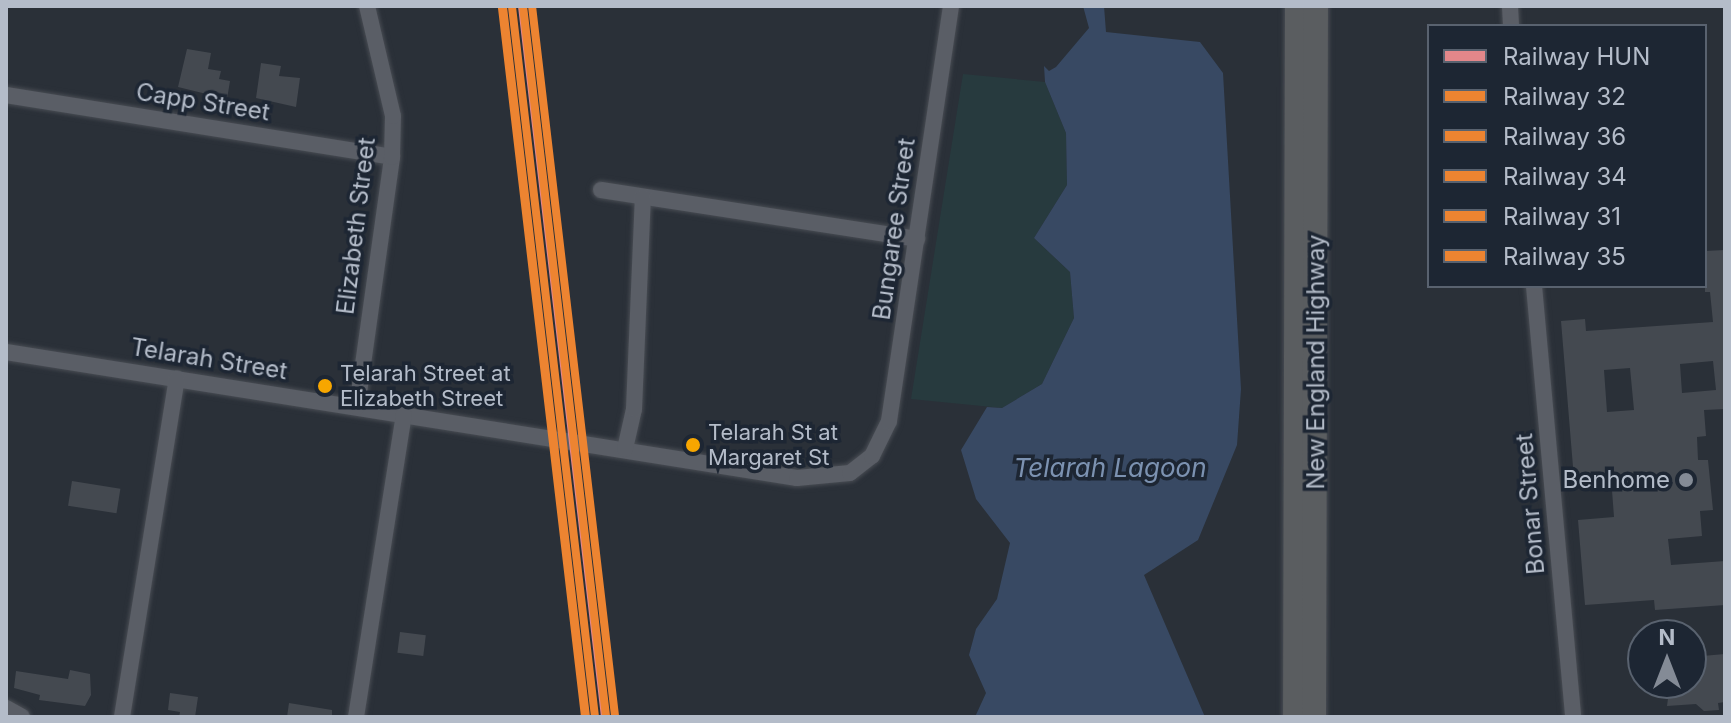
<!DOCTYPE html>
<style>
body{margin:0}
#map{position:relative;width:1731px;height:723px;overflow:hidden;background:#2a3038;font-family:Inter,sans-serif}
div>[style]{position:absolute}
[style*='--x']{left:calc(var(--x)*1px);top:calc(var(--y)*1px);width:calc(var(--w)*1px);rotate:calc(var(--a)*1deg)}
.green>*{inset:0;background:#273a3e}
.water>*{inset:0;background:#384963}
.building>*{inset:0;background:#444950;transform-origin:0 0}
.roads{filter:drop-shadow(0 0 2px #484c53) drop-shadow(0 0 2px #484c53)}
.minor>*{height:16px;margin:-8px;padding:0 8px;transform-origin:8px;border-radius:8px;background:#5a5e66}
.highway>*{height:24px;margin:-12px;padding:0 12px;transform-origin:12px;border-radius:12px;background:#5a5d60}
.rail-1>*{height:8px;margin:-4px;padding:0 4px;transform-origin:4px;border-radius:4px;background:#e3878a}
.rail-2>*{height:8px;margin:-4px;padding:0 4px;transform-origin:4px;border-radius:4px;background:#ed8431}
.rail-3>*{height:8px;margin:-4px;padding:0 4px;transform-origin:4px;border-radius:4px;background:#ed8431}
.rail-4>*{height:8px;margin:-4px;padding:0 4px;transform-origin:4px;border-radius:4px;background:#ed8431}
.rail-5>*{height:8px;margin:-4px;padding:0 4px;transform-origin:4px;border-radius:4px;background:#ed8431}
.rail-6>*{height:8px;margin:-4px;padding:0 4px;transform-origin:4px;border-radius:4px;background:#ed8431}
.dots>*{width:22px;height:22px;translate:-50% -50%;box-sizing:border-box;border:4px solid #1d2633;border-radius:50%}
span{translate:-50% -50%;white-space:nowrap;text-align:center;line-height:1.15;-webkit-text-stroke:7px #1d2633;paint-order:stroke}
.bus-label{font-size:22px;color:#b4bcc9}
.left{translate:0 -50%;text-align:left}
.street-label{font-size:24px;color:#b4bcc9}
.poi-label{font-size:24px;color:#b4bcc9}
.right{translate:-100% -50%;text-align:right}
.water-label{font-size:26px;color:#7c92b1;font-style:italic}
.frame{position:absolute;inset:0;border:8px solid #b4bcc9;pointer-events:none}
.legend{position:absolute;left:1427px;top:24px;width:280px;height:264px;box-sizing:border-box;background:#1d2633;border:2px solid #59626f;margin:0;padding:10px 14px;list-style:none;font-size:24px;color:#b4bcc9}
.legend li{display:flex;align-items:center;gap:16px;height:40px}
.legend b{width:40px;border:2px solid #59626f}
.north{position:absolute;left:1627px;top:619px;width:80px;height:80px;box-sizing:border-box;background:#1d2633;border:2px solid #59626f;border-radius:50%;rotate:0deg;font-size:22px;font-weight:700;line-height:32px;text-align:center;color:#b4bcc9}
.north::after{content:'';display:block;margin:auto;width:28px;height:36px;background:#848b96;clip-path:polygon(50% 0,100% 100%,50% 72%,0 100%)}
</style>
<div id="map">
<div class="green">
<div style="clip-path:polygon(963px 74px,1045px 82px,1066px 133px,1067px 185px,1034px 238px,1070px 272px,1074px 318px,1042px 384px,1002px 408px,911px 399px)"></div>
</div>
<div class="water">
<div style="clip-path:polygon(1083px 6px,1104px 6px,1106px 32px,1200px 42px,1223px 73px,1241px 389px,1237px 445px,1198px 540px,1144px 575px,1205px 717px,975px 717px,986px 693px,969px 655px,976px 629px,997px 599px,1010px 543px,976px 499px,961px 450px,987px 407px,1002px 408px,1042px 384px,1074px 318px,1070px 272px,1034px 238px,1067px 185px,1066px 133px,1045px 82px,1044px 66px,1049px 71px,1056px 67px,1089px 28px)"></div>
</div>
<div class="building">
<div style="clip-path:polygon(187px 49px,211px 53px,208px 69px,221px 71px,219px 79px,230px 81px,227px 99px,178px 87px)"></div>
<div style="clip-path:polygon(261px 63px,281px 66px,279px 76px,300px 78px,296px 107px,256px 98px)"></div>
<div style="clip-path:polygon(evenodd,1725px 250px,1725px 409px,1704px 410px,1706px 436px,1697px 437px,1698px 460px,1708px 460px,1713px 510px,1700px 511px,1702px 536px,1668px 539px,1671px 565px,1725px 561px,1725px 605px,1655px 610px,1654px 600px,1585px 605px,1578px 520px,1614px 517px,1611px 477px,1574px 479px,1561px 321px,1585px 319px,1586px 331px,1713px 322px,1710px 292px,1705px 292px,1705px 251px,1725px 250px,1713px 361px,1716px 390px,1682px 393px,1680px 364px,1713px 361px,1725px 250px,1630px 368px,1634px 410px,1607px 412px,1604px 370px,1630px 368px)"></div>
<div style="left:72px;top:481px;width:49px;height:25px;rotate:9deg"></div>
<div style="left:400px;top:632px;width:26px;height:21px;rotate:7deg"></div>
<div style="clip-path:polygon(1725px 654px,1725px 702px,1718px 703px,1719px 710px,1704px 711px,1696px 704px,1667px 706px,1670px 683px,1691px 683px,1691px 657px)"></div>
<div style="clip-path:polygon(70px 670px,90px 674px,91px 695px,85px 706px,39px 700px,40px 695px,14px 688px,16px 671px,68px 679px)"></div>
<div style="clip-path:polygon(170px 693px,198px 697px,195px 717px,179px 717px,180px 712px,168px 710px)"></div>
<div style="clip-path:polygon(289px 703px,332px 710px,332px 717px,287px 717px)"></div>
</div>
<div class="roads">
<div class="minor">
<div style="--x:1510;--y:6;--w:20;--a:87"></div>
<div style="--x:6;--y:95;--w:391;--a:9.1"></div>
<div style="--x:601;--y:190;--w:320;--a:8.8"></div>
<div style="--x:1534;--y:286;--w:433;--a:84.8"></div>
<div style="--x:6;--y:352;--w:801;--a:9.05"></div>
<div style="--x:797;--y:478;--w:53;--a:-5.4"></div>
<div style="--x:850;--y:473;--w:28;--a:-38"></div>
<div style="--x:872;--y:456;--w:39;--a:-64"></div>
<div style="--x:889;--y:421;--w:420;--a:-81.5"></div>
<div style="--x:357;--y:407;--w:252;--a:-82"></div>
<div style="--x:392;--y:157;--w:41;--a:-88.6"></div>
<div style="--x:393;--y:116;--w:113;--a:-103.3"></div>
<div style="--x:625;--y:449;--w:41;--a:-77.3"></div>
<div style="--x:634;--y:409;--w:212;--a:-87.6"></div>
<div style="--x:6;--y:708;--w:18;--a:29"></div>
<div style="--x:122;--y:717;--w:343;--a:-80.8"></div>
<div style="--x:356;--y:717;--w:306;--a:-81"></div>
</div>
<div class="highway">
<div style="--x:1295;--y:717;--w:711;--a:-89.84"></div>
<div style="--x:1314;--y:717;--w:711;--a:-89.84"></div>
</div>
</div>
<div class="rail-1">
<div style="--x:522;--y:6;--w:716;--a:83.34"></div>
</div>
<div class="rail-2">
<div style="--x:512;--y:7;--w:715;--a:83.33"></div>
</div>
<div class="rail-3">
<div style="--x:532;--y:6;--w:715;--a:83.33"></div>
</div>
<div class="rail-4">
<div style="--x:502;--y:8;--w:714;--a:83.32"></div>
</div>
<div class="rail-5">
<div style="--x:503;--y:7;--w:715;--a:83.33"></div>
</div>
<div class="rail-6">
<div style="--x:523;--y:6;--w:715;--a:83.33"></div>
</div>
<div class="dots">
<div style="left:325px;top:386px;background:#f7a600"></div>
<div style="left:693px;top:445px;background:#f7a600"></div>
<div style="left:1686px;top:480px;background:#848b96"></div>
</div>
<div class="bus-label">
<span class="left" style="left:340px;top:386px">Telarah Street at<br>Elizabeth Street</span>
<span class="left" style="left:708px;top:445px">Telarah St at<br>Margaret St</span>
</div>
<div class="street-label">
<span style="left:203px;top:102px;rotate:9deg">Capp Street</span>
<span style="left:356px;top:226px;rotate:-83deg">Elizabeth Street</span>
<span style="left:894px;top:229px;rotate:-82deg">Bungaree Street</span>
<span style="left:209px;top:359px;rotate:9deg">Telarah Street</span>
<span style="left:1316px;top:362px;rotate:-90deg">New England Highway</span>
<span style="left:1530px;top:504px;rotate:-95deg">Bonar Street</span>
</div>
<div class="poi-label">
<span class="right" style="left:1670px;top:480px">Benhome</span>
</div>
<div class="water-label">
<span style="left:1110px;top:468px">Telarah Lagoon</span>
</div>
<div class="frame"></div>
<ul class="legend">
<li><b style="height:10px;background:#e3878a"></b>Railway HUN</li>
<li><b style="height:10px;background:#ed8431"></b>Railway 32</li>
<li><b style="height:10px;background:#ed8431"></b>Railway 36</li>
<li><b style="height:10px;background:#ed8431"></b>Railway 34</li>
<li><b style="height:10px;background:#ed8431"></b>Railway 31</li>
<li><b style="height:10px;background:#ed8431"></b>Railway 35</li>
</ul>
<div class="north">N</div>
</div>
